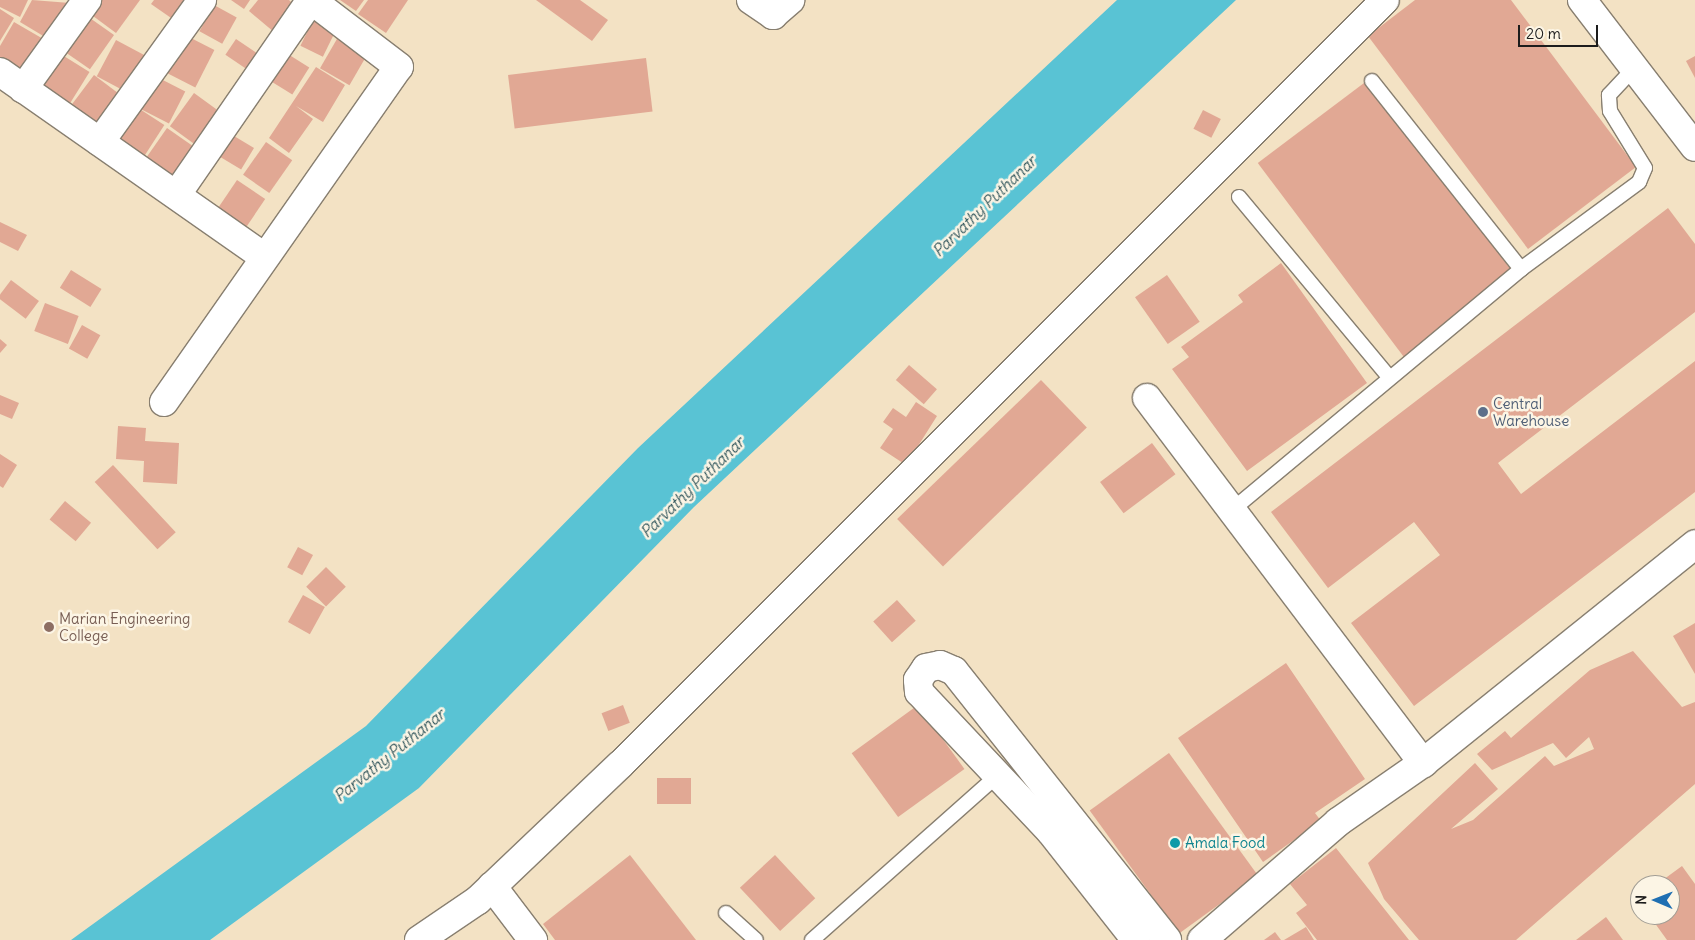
<!DOCTYPE html>
<style>
body{margin:0}
#map{position:relative;width:1695px;height:940px;overflow:hidden;background:#f3e2c4;font-family:Delius,sans-serif}
div>[style]{position:absolute}
.water>*{inset:0;background:#59c3d4}
.building>*{inset:0;background:#e1a894;transform-origin:0 0}
.roads{filter:drop-shadow(1px 0 #887f70) drop-shadow(-1px 0 #887f70) drop-shadow(0 1px #887f70) drop-shadow(0 -1px #887f70)}
.lane>*{height:14px;margin:-7px;padding:0 7px;transform-origin:7px;border-radius:7px;background:#fff}
.street>*{height:28px;margin:-14px;padding:0 14px;transform-origin:14px;border-radius:14px;background:#fff}
.secondary>*{height:28px;margin:-14px;padding:0 14px;transform-origin:14px;border-radius:14px;background:#fff}
.dots>*{width:14px;height:14px;translate:-50% -50%;box-sizing:border-box;border:2px solid #fcf5e5;border-radius:50%}
span{translate:-50% -50%;white-space:nowrap;text-align:center;line-height:1.15;-webkit-text-stroke:5px #fcf5e5;paint-order:stroke}
.service-label{font-size:15px;color:#4e5e75}
.left{translate:0 -50%;text-align:left}
.education-label{font-size:15px;color:#785e54}
.culture-label{font-size:15px;color:#0d838f}
.water-label{font-size:16px;color:#31565c;font-style:italic}
.north{position:absolute;left:1630px;top:875px;width:50px;height:50px;box-sizing:border-box;background:#fcf5e5;border:1px solid #a29e95;border-radius:50%;rotate:271deg;font-size:14px;font-weight:700;line-height:20px;text-align:center;color:#1c1c1c}
.north::after{content:'';display:block;margin:auto;width:18px;height:22px;background:#1f6fb2;clip-path:polygon(50% 0,100% 100%,50% 72%,0 100%)}
.scale{position:absolute;left:1518px;top:25px;width:80px;height:22px;box-sizing:border-box;border:2px solid #1c1c1c;border-top:0;padding-left:6px;font-size:15px;line-height:18px;white-space:nowrap;color:#1c1c1c;-webkit-text-stroke:4px #fcf5e5;paint-order:stroke}
</style>
<div id="map">
<div class="water">
<div style="clip-path:polygon(1117px 0,1236px 0,694px 507px,419px 788px,210px 940px,71px 940px,366px 726px,638px 448px)"></div>
</div>
<div class="building">
<div style="clip-path:polygon(0 0,28px 0,20px 17px,0 7px)"></div>
<div style="clip-path:polygon(32px 0,70px 3px,50px 40px,20px 22px)"></div>
<div style="clip-path:polygon(98px 0,140px 0,116px 33px,89px 13px)"></div>
<div style="clip-path:polygon(154px 0,188px 0,174px 20px,151px 4px)"></div>
<div style="clip-path:polygon(231px 0,250px 0,244px 9px)"></div>
<div style="clip-path:polygon(258px 0,289px 0,296px 7px,274px 32px,249px 11px)"></div>
<div style="clip-path:polygon(340px 0,364px 0,356px 11px)"></div>
<div style="clip-path:polygon(368px 0,408px 0,386px 33px,358px 14px)"></div>
<div style="clip-path:polygon(536px 0,580px 0,608px 20px,592px 41px)"></div>
<div style="clip-path:polygon(1415px 0,1511px 0,1636px 167px,1528px 249px,1368px 36px)"></div>
<div style="left:214px;top:5px;width:26px;height:30px;rotate:29deg"></div>
<div style="clip-path:polygon(0 9px,14px 18px,0 41px)"></div>
<div style="left:87px;top:16px;width:33px;height:42px;rotate:35deg"></div>
<div style="left:314px;top:18px;width:25px;height:31px;rotate:26deg"></div>
<div style="clip-path:polygon(14px 22px,45px 40px,24px 76px,0 62px,0 46px)"></div>
<div style="left:341px;top:32px;width:34px;height:42px;rotate:30deg"></div>
<div style="left:185px;top:35px;width:33px;height:42px;rotate:27deg"></div>
<div style="left:236px;top:39px;width:29px;height:19px;rotate:34deg"></div>
<div style="left:116px;top:40px;width:34px;height:41px;rotate:28deg"></div>
<div style="left:283px;top:51px;width:31px;height:32px;rotate:32deg"></div>
<div style="left:59px;top:53px;width:36px;height:43px;rotate:32deg"></div>
<div style="clip-path:polygon(1695px 56px,1695px 78px,1686px 61px)"></div>
<div style="left:646px;top:58px;width:54px;height:139px;rotate:83deg"></div>
<div style="clip-path:polygon(316px 67px,345px 85px,323px 122px,296px 106px,313px 119px,289px 153px,269px 138px)"></div>
<div style="left:94px;top:75px;width:35px;height:44px;rotate:37deg"></div>
<div style="left:155px;top:76px;width:34px;height:36px;rotate:27deg"></div>
<div style="left:1368px;top:80px;width:244px;height:138px;rotate:53deg"></div>
<div style="left:194px;top:93px;width:34px;height:41px;rotate:36deg"></div>
<div style="left:135px;top:106px;width:35px;height:43px;rotate:33deg"></div>
<div style="left:1203px;top:110px;width:20px;height:21px;rotate:27deg"></div>
<div style="left:167px;top:128px;width:35px;height:42px;rotate:35deg"></div>
<div style="left:224px;top:130px;width:35px;height:25px;rotate:31deg"></div>
<div style="left:266px;top:142px;width:32px;height:40px;rotate:35deg"></div>
<div style="left:237px;top:180px;width:34px;height:42px;rotate:34deg"></div>
<div style="clip-path:polygon(1668px 208px,1695px 244px,1695px 312px,1498px 463px,1521px 494px,1695px 361px,1695px 492px,1414px 706px,1351px 623px,1440px 555px,1414px 522px,1328px 588px,1271px 512px)"></div>
<div style="clip-path:polygon(0 222px,27px 235px,18px 251px,0 242px)"></div>
<div style="clip-path:polygon(1281px 263px,1367px 383px,1247px 471px,1172px 369px,1189px 357px,1181px 347px,1243px 302px,1238px 295px)"></div>
<div style="left:71px;top:270px;width:36px;height:21px;rotate:32deg"></div>
<div style="left:1167px;top:275px;width:57px;height:39px;rotate:55deg"></div>
<div style="left:11px;top:280px;width:35px;height:22px;rotate:37deg"></div>
<div style="left:45px;top:303px;width:36px;height:30px;rotate:21deg"></div>
<div style="left:82px;top:325px;width:21px;height:27px;rotate:29deg"></div>
<div style="clip-path:polygon(0 339px,7px 345px,0 353px)"></div>
<div style="left:909px;top:365px;width:37px;height:20px;rotate:41deg"></div>
<div style="left:1041px;top:380px;width:66px;height:200px;rotate:46deg"></div>
<div style="clip-path:polygon(0 395px,19px 403px,12px 419px,0 414px)"></div>
<div style="clip-path:polygon(916px 402px,937px 416px,906px 465px,880px 448px,893px 429px,883px 422px,893px 408px,906px 417px)"></div>
<div style="clip-path:polygon(118px 426px,146px 428px,145px 441px,179px 443px,177px 484px,143px 482px,144px 461px,116px 459px)"></div>
<div style="left:1152px;top:443px;width:39px;height:65px;rotate:53deg"></div>
<div style="clip-path:polygon(0 454px,17px 465px,3px 488px,0 486px)"></div>
<div style="left:113px;top:465px;width:92px;height:25px;rotate:47deg"></div>
<div style="left:65px;top:501px;width:34px;height:24px;rotate:40deg"></div>
<div style="left:298px;top:547px;width:17px;height:23px;rotate:28deg"></div>
<div style="left:326px;top:567px;width:28px;height:28px;rotate:45deg"></div>
<div style="left:303px;top:595px;width:25px;height:31px;rotate:29deg"></div>
<div style="left:897px;top:600px;width:28px;height:32px;rotate:48deg"></div>
<div style="clip-path:polygon(1695px 623px,1695px 674px,1673px 636px)"></div>
<div style="clip-path:polygon(1633px 651px,1682px 707px,1695px 702px,1695px 784px,1516px 940px,1419px 940px,1384px 899px,1368px 863px,1475px 763px,1498px 789px,1451px 829px,1473px 820px,1545px 756px,1554px 766px,1594px 749px,1589px 737px,1566px 758px,1553px 743px,1492px 770px,1477px 754px,1505px 731px,1511px 738px,1590px 670px)"></div>
<div style="clip-path:polygon(1286px 663px,1365px 779px,1315px 813px,1321px 821px,1263px 862px,1178px 738px)"></div>
<div style="left:623px;top:705px;width:19px;height:23px;rotate:69deg"></div>
<div style="left:918px;top:705px;width:79px;height:82px;rotate:54deg"></div>
<div style="left:1169px;top:753px;width:152px;height:98px;rotate:54deg"></div>
<div style="left:657px;top:778px;width:34px;height:26px"></div>
<div style="clip-path:polygon(1336px 848px,1409px 940px,1317px 940px,1296px 913px,1307px 905px,1290px 884px)"></div>
<div style="clip-path:polygon(630px 855px,696px 940px,555px 940px,543px 924px)"></div>
<div style="left:775px;top:855px;width:59px;height:48px;rotate:47deg"></div>
<div style="clip-path:polygon(1682px 866px,1695px 884px,1695px 940px,1667px 940px,1649px 915px,1670px 915px,1670px 885px,1656px 885px)"></div>
<div style="clip-path:polygon(1606px 917px,1623px 940px,1576px 940px)"></div>
<div style="clip-path:polygon(1306px 927px,1314px 940px,1284px 940px)"></div>
<div style="clip-path:polygon(1275px 932px,1281px 940px,1264px 940px)"></div>
</div>
<div class="roads">
<div class="lane">
<div style="left:1372px;top:81px;width:240px;rotate:51.6deg"></div>
<div style="left:1239px;top:197px;width:234px;rotate:50.2deg"></div>
<div style="left:1232px;top:510px;width:376px;rotate:-39.8deg"></div>
<div style="left:1521px;top:269px;width:147px;rotate:-36.4deg"></div>
<div style="left:1639px;top:182px;width:15px;rotate:-67deg"></div>
<div style="left:1645px;top:168px;width:67px;rotate:-121.6deg"></div>
<div style="left:1610px;top:111px;width:16px;rotate:-94deg"></div>
<div style="left:1609px;top:95px;width:37px;rotate:-47deg"></div>
<div style="left:726px;top:913px;width:40px;rotate:42deg"></div>
<div style="left:812px;top:940px;width:251px;rotate:-41.6deg"></div>
</div>
<div class="street">
<div style="left:751px;top:0;width:27px;rotate:34deg"></div>
<div style="left:773px;top:15px;width:23px;rotate:-41deg"></div>
<div style="left:1582px;top:0;width:185px;rotate:52.5deg"></div>
<div style="left:0;top:72px;width:322px;rotate:35deg"></div>
<div style="left:23px;top:89px;width:110px;rotate:-54.3deg"></div>
<div style="left:100px;top:142px;width:175px;rotate:-54.3deg"></div>
<div style="left:177px;top:194px;width:236px;rotate:-55.4deg"></div>
<div style="left:1147px;top:398px;width:458px;rotate:52.9deg"></div>
<div style="left:164px;top:402px;width:409px;rotate:-55deg"></div>
<div style="left:399px;top:67px;width:111px;rotate:-142.7deg"></div>
<div style="left:492px;top:886px;width:68px;rotate:52.8deg"></div>
<div style="left:1136px;top:940px;width:137px;rotate:-128.2deg"></div>
<div style="left:1051px;top:832px;width:192px;rotate:-133.3deg"></div>
<div style="left:919px;top:692px;width:12px;rotate:-95deg"></div>
<div style="left:918px;top:680px;width:14px;rotate:-56deg"></div>
<div style="left:926px;top:668px;width:14px;rotate:-12deg"></div>
<div style="left:940px;top:665px;width:15px;rotate:23deg"></div>
<div style="left:954px;top:671px;width:343px;rotate:51.6deg"></div>
<div style="left:1202px;top:940px;width:180px;rotate:-40.9deg"></div>
<div style="left:1338px;top:822px;width:103px;rotate:-34.8deg"></div>
<div style="left:1423px;top:763px;width:349px;rotate:-38.8deg"></div>
</div>
<div class="secondary">
<div style="left:419px;top:940px;width:71px;rotate:-34.1deg"></div>
<div style="left:478px;top:900px;width:197px;rotate:-43.6deg"></div>
<div style="left:621px;top:764px;width:1080px;rotate:-45deg"></div>
</div>
</div>
<div class="dots">
<div style="left:1483px;top:412px;background:#5c6f8a"></div>
<div style="left:49px;top:627px;background:#8d6e63"></div>
<div style="left:1175px;top:843px;background:#0f9aa8"></div>
</div>
<div class="service-label">
<span class="left" style="left:1493px;top:412px">Central<br>Warehouse</span>
</div>
<div class="education-label">
<span class="left" style="left:59px;top:627px">Marian Engineering<br>College</span>
</div>
<div class="culture-label">
<span class="left" style="left:1185px;top:843px">Amala Food</span>
</div>
<div class="water-label">
<span style="left:984px;top:206px;rotate:-44deg">Parvathy Puthanar</span>
<span style="left:692px;top:487px;rotate:-44deg">Parvathy Puthanar</span>
<span style="left:389px;top:755px;rotate:-39deg">Parvathy Puthanar</span>
</div>
<div class="north">N</div>
<div class="scale">20 m</div>
</div>
